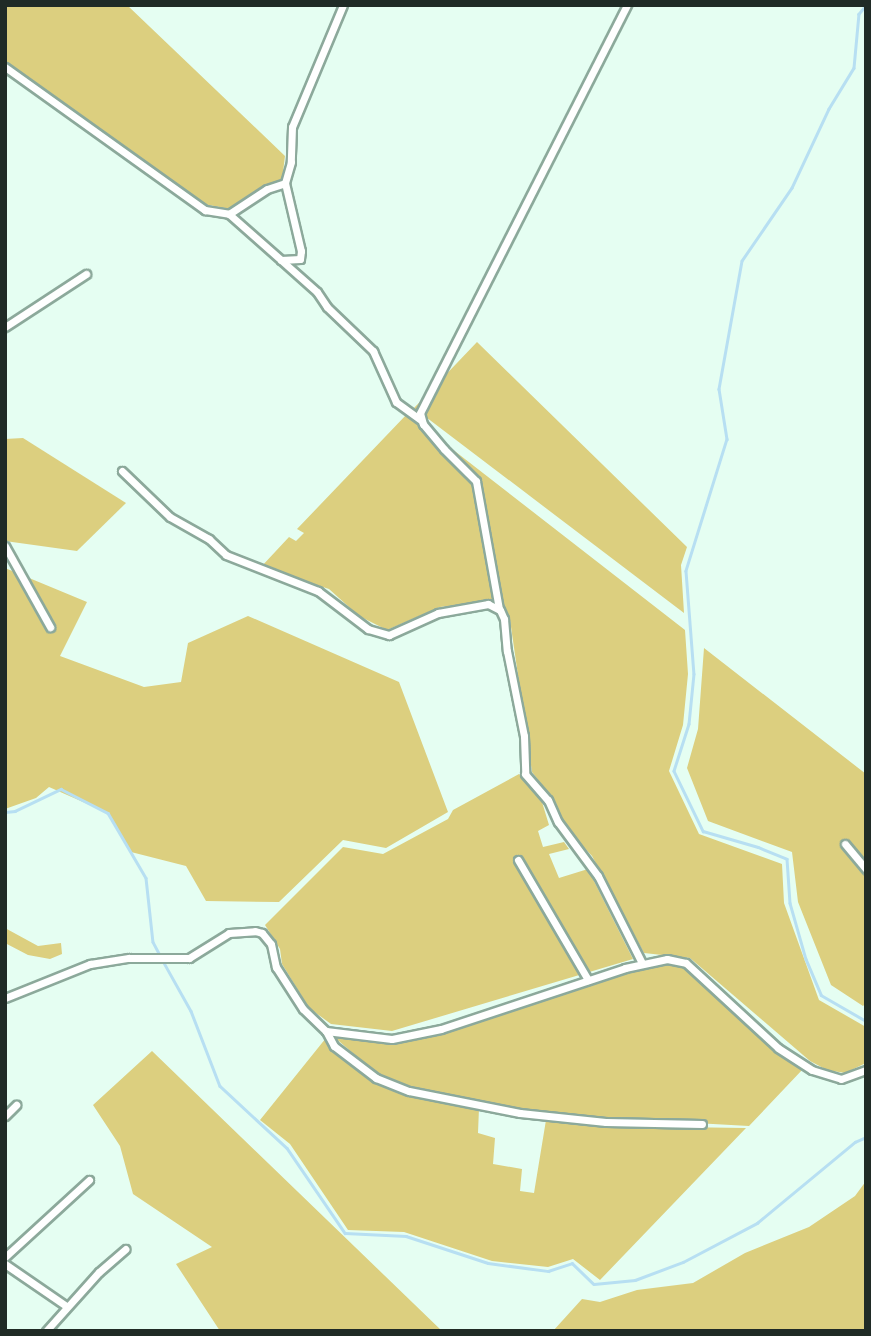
<!DOCTYPE html>
<style>
body{margin:0}
#map{position:relative;width:871px;height:1336px;overflow:hidden;background:#e5fef2;font-family:"Nunito Sans",sans-serif}
div>[style]{position:absolute}
.green>*{inset:0;background:#dccf7f}
.stream>*{height:2.5px;margin:-1.25px;padding:0 1.25px;transform-origin:1.25px;border-radius:1.25px;background:#b7dff2}
.roads{filter:drop-shadow(2px 0 #8ca99b) drop-shadow(-2px 0 #8ca99b) drop-shadow(0 2px #8ca99b) drop-shadow(0 -2px #8ca99b)}
.street>*{height:7px;margin:-3.5px;padding:0 3.5px;transform-origin:3.5px;border-radius:3.5px;background:#fff}
span{translate:-50% -50%;white-space:nowrap;text-align:center;line-height:1.15;-webkit-text-stroke:6px #fff;paint-order:stroke}
.frame{position:absolute;inset:0;border:7px solid #202b26;pointer-events:none}
</style>
<div id="map">
<div class="green">
<div style="clip-path:polygon(5px 5px,127px 5px,285px 156px,282px 180px,265px 185px,231px 209px,203px 204px,5px 63px)"></div>
<div style="clip-path:polygon(477px 342px,687px 547px,681px 565px,684px 613px,414px 408px)"></div>
<div style="clip-path:polygon(407px 414px,685px 630px,688px 674px,683px 725px,669px 771px,699px 834px,782px 864px,784px 903px,819px 1000px,866px 1027px,866px 1063px,845px 1073px,827px 1070px,810px 1061px,690px 958px,644px 953px,592px 856px,561px 823px,556px 803px,532px 772px,510px 620px,500px 600px,440px 607px,387px 630px,359px 616px,329px 589px,261px 567px,289px 537px,296px 541px,304px 533px,297px 529px)"></div>
<div style="clip-path:polygon(23px 438px,126px 503px,77px 551px,5px 541px,5px 439px)"></div>
<div style="clip-path:polygon(5px 568px,87px 602px,60px 656px,144px 687px,181px 682px,188px 643px,248px 616px,399px 682px,448px 812px,386px 848px,343px 840px,279px 902px,206px 901px,186px 866px,131px 852px,108px 813px,49px 787px,36px 798px,5px 809px)"></div>
<div style="clip-path:polygon(704px 648px,866px 774px,866px 1003px,863px 1006px,831px 985px,798px 902px,792px 852px,708px 821px,687px 768px,698px 729px)"></div>
<div style="clip-path:polygon(519px 774px,542px 802px,549px 825px,538px 831px,543px 847px,564px 842px,569px 849px,549px 854px,559px 878px,588px 869px,633px 959px,392px 1031px,331px 1024px,309px 1008px,282px 964px,280px 949px,265px 925px,343px 847px,383px 854px,448px 819px,453px 810px)"></div>
<div style="clip-path:polygon(5px 928px,38px 946px,61px 943px,62px 954px,50px 959px,28px 955px,5px 943px)"></div>
<div style="clip-path:polygon(667px 963px,684px 966px,779px 1053px,803px 1069px,749px 1126px,605px 1118px,516px 1108px,410px 1086px,377px 1074px,333px 1036px,392px 1042px,534px 1002px,566px 988px,652px 964px)"></div>
<div style="clip-path:polygon(326px 1038px,355px 1068px,376px 1082px,409px 1094px,479px 1108px,478px 1133px,495px 1138px,493px 1164px,522px 1169px,520px 1191px,534px 1193px,546px 1120px,605px 1126px,746px 1128px,600px 1280px,573px 1259px,548px 1267px,492px 1261px,404px 1232px,348px 1230px,290px 1144px,260px 1120px)"></div>
<div style="clip-path:polygon(152px 1051px,442px 1331px,220px 1331px,176px 1264px,212px 1247px,133px 1194px,120px 1146px,93px 1105px)"></div>
<div style="clip-path:polygon(866px 1181px,866px 1331px,553px 1331px,582px 1299px,600px 1302px,637px 1290px,693px 1283px,745px 1253px,809px 1227px,855px 1196px)"></div>
</div>
<div class="stream">
<div style="left:866px;top:6px;width:11px;rotate:131deg"></div>
<div style="left:859px;top:14px;width:54px;rotate:95.3deg"></div>
<div style="left:854px;top:68px;width:48px;rotate:121.4deg"></div>
<div style="left:829px;top:109px;width:87px;rotate:115.1deg"></div>
<div style="left:792px;top:188px;width:88px;rotate:124.4deg"></div>
<div style="left:742px;top:261px;width:130px;rotate:100.2deg"></div>
<div style="left:719px;top:389px;width:51px;rotate:80.9deg"></div>
<div style="left:727px;top:439px;width:138px;rotate:107.3deg"></div>
<div style="left:686px;top:571px;width:103px;rotate:85.6deg"></div>
<div style="left:694px;top:674px;width:50px;rotate:95.7deg"></div>
<div style="left:689px;top:724px;width:49px;rotate:107.7deg"></div>
<div style="left:674px;top:771px;width:67px;rotate:64.2deg"></div>
<div style="left:703px;top:831px;width:57px;rotate:16.2deg"></div>
<div style="left:758px;top:847px;width:31px;rotate:22deg"></div>
<div style="left:787px;top:859px;width:44px;rotate:86.1deg"></div>
<div style="left:790px;top:903px;width:58px;rotate:74.1deg"></div>
<div style="left:806px;top:959px;width:39px;rotate:67deg"></div>
<div style="left:821px;top:995px;width:52px;rotate:30deg"></div>
<div style="left:5px;top:812px;width:10px;rotate:-6deg"></div>
<div style="left:15px;top:811px;width:51px;rotate:-25.6deg"></div>
<div style="left:61px;top:789px;width:53px;rotate:27.1deg"></div>
<div style="left:108px;top:813px;width:75px;rotate:59.7deg"></div>
<div style="left:146px;top:878px;width:64px;rotate:83.8deg"></div>
<div style="left:153px;top:942px;width:15px;rotate:62deg"></div>
<div style="left:163px;top:961px;width:57px;rotate:60.8deg"></div>
<div style="left:191px;top:1011px;width:80px;rotate:68.9deg"></div>
<div style="left:220px;top:1086px;width:91px;rotate:42.8deg"></div>
<div style="left:287px;top:1148px;width:103px;rotate:55.7deg"></div>
<div style="left:345px;top:1233px;width:61px;rotate:2.8deg"></div>
<div style="left:406px;top:1236px;width:86px;rotate:18.2deg"></div>
<div style="left:488px;top:1263px;width:61px;rotate:7.6deg"></div>
<div style="left:548px;top:1271px;width:25px;rotate:-18deg"></div>
<div style="left:572px;top:1263px;width:30px;rotate:44deg"></div>
<div style="left:594px;top:1284px;width:41px;rotate:-5.6deg"></div>
<div style="left:635px;top:1280px;width:51px;rotate:-20.6deg"></div>
<div style="left:683px;top:1262px;width:84px;rotate:-27.8deg"></div>
<div style="left:757px;top:1223px;width:127px;rotate:-39.6deg"></div>
<div style="left:855px;top:1142px;width:12px;rotate:-24deg"></div>
</div>
<div class="roads">
<div class="street">
<div style="left:343px;top:5px;width:132px;rotate:112.7deg"></div>
<div style="left:292px;top:127px;width:35px;rotate:92deg"></div>
<div style="left:291px;top:162px;width:22px;rotate:106deg"></div>
<div style="left:285px;top:183px;width:70px;rotate:76.8deg"></div>
<div style="left:301px;top:251px;width:8px;rotate:97deg"></div>
<div style="left:300px;top:259px;width:19px;rotate:177deg"></div>
<div style="left:281px;top:260px;width:48px;rotate:41.6deg"></div>
<div style="left:317px;top:292px;width:18px;rotate:56deg"></div>
<div style="left:327px;top:307px;width:64px;rotate:43.7deg"></div>
<div style="left:373px;top:351px;width:56px;rotate:65.7deg"></div>
<div style="left:396px;top:402px;width:31px;rotate:36deg"></div>
<div style="left:5px;top:67px;width:246px;rotate:35.6deg"></div>
<div style="left:205px;top:210px;width:24px;rotate:9deg"></div>
<div style="left:229px;top:214px;width:45px;rotate:-33.3deg"></div>
<div style="left:267px;top:189px;width:19px;rotate:-18deg"></div>
<div style="left:229px;top:214px;width:69px;rotate:41.5deg"></div>
<div style="left:5px;top:327px;width:97px;rotate:-33.2deg"></div>
<div style="left:122px;top:471px;width:66px;rotate:43.8deg"></div>
<div style="left:170px;top:517px;width:45px;rotate:29.4deg"></div>
<div style="left:209px;top:539px;width:23px;rotate:43deg"></div>
<div style="left:226px;top:555px;width:99px;rotate:21.4deg"></div>
<div style="left:318px;top:591px;width:63px;rotate:37.2deg"></div>
<div style="left:368px;top:629px;width:22px;rotate:16deg"></div>
<div style="left:389px;top:635px;width:54px;rotate:-24.2deg"></div>
<div style="left:438px;top:613px;width:51px;rotate:-10.2deg"></div>
<div style="left:488px;top:604px;width:13px;rotate:27deg"></div>
<div style="left:500px;top:610px;width:10px;rotate:66deg"></div>
<div style="left:504px;top:619px;width:32px;rotate:85deg"></div>
<div style="left:507px;top:651px;width:87px;rotate:78.7deg"></div>
<div style="left:524px;top:736px;width:38px;rotate:88deg"></div>
<div style="left:525px;top:774px;width:35px;rotate:49deg"></div>
<div style="left:548px;top:800px;width:24px;rotate:66deg"></div>
<div style="left:558px;top:822px;width:67px;rotate:53.5deg"></div>
<div style="left:598px;top:876px;width:97px;rotate:63.2deg"></div>
<div style="left:5px;top:546px;width:93px;rotate:60.9deg"></div>
<div style="left:499px;top:609px;width:130px;rotate:-100.2deg"></div>
<div style="left:476px;top:481px;width:45px;rotate:-135deg"></div>
<div style="left:444px;top:449px;width:33px;rotate:-130deg"></div>
<div style="left:423px;top:424px;width:11px;rotate:-105deg"></div>
<div style="left:420px;top:413px;width:458px;rotate:-63.1deg"></div>
<div style="left:845px;top:844px;width:33px;rotate:50deg"></div>
<div style="left:518px;top:860px;width:139px;rotate:59.7deg"></div>
<div style="left:5px;top:998px;width:92px;rotate:-21.8deg"></div>
<div style="left:90px;top:964px;width:39px;rotate:-9deg"></div>
<div style="left:129px;top:958px;width:60px"></div>
<div style="left:189px;top:958px;width:47px;rotate:-32deg"></div>
<div style="left:229px;top:933px;width:26px;rotate:-4deg"></div>
<div style="left:255px;top:931px;width:7px;rotate:16deg"></div>
<div style="left:262px;top:933px;width:14px;rotate:51deg"></div>
<div style="left:271px;top:944px;width:24px;rotate:78deg"></div>
<div style="left:276px;top:967px;width:50px;rotate:57.3deg"></div>
<div style="left:303px;top:1009px;width:32px;rotate:44deg"></div>
<div style="left:326px;top:1031px;width:17px;rotate:62deg"></div>
<div style="left:334px;top:1046px;width:53px;rotate:37.3deg"></div>
<div style="left:376px;top:1078px;width:35px;rotate:22deg"></div>
<div style="left:409px;top:1091px;width:113px;rotate:11.2deg"></div>
<div style="left:520px;top:1113px;width:86px;rotate:6deg"></div>
<div style="left:606px;top:1122px;width:96px;rotate:1.2deg"></div>
<div style="left:326px;top:1031px;width:66px;rotate:6.9deg"></div>
<div style="left:392px;top:1039px;width:50px;rotate:-11.5deg"></div>
<div style="left:441px;top:1029px;width:194px;rotate:-18.3deg"></div>
<div style="left:625px;top:968px;width:43px;rotate:-12.1deg"></div>
<div style="left:667px;top:959px;width:19px;rotate:12deg"></div>
<div style="left:686px;top:963px;width:125px;rotate:42.7deg"></div>
<div style="left:778px;top:1048px;width:40px;rotate:32.9deg"></div>
<div style="left:812px;top:1070px;width:30px;rotate:17deg"></div>
<div style="left:841px;top:1079px;width:27px;rotate:-20deg"></div>
<div style="left:5px;top:1116px;width:16px;rotate:-45deg"></div>
<div style="left:5px;top:1257px;width:114px;rotate:-42.5deg"></div>
<div style="left:5px;top:1264px;width:74px;rotate:34.5deg"></div>
<div style="left:46px;top:1331px;width:79px;rotate:-48.1deg"></div>
<div style="left:99px;top:1272px;width:35px;rotate:-41deg"></div>
</div>
</div>
<div class="frame"></div>
</div>
